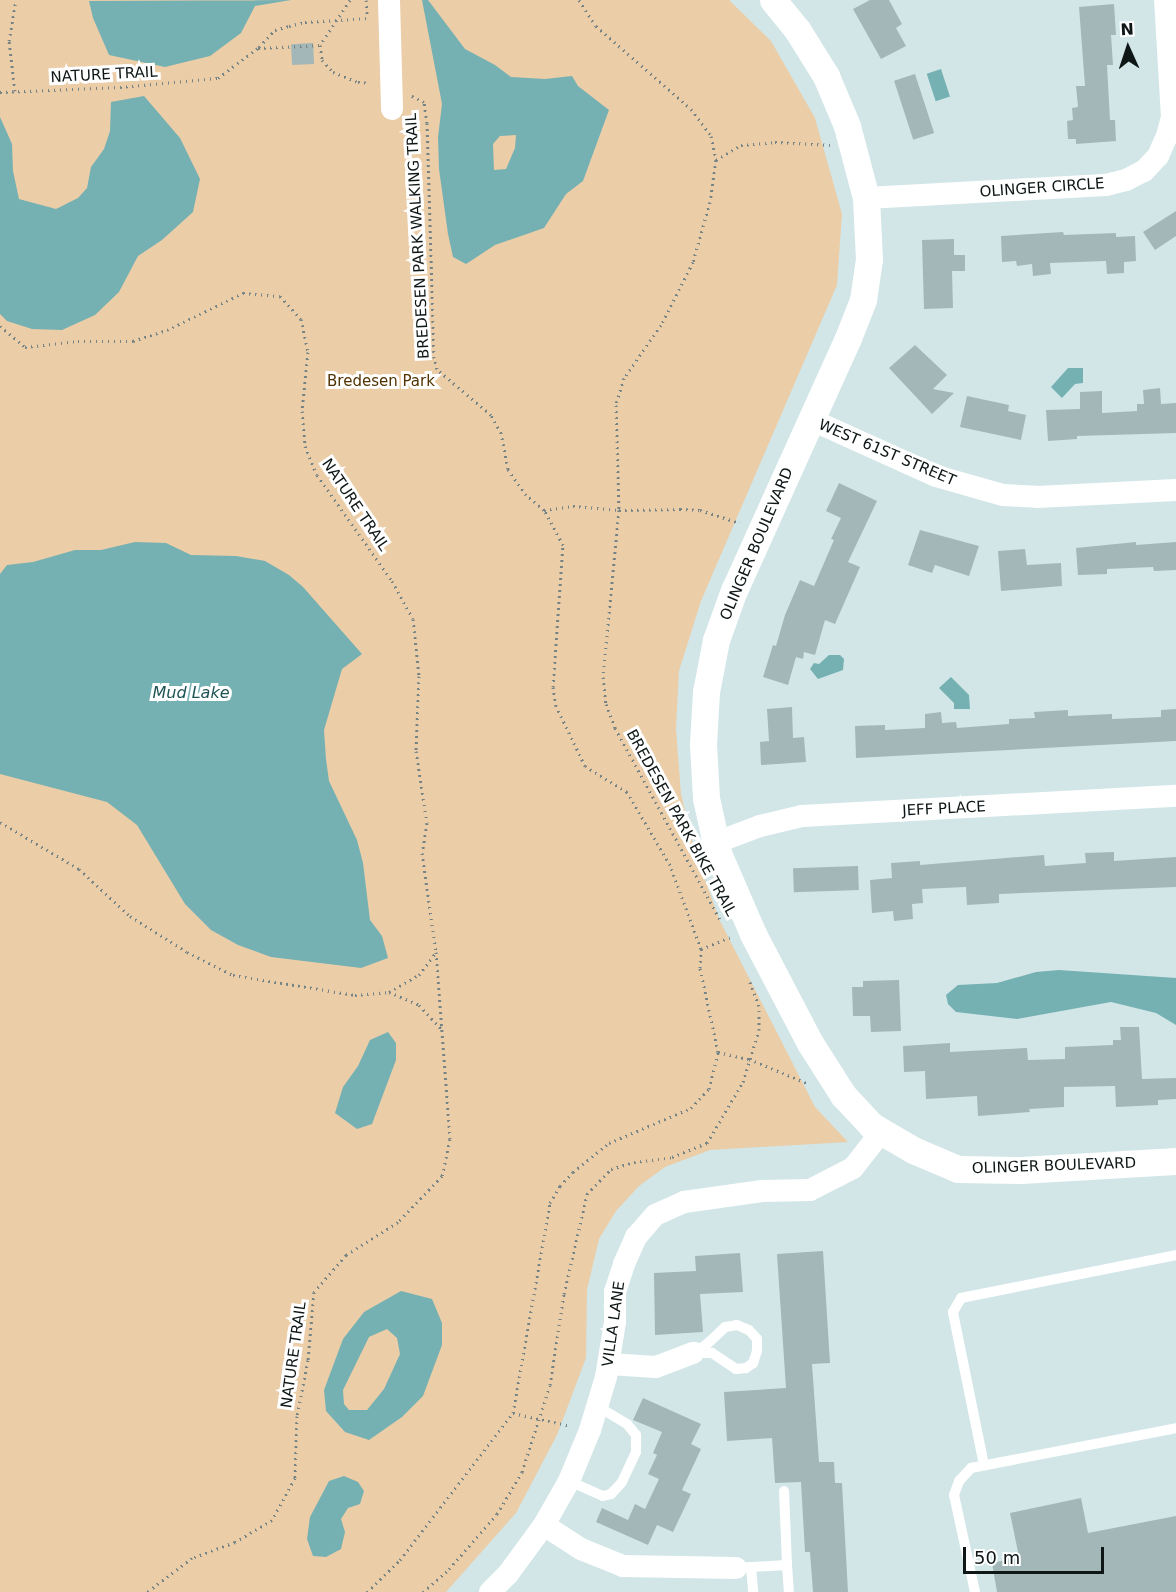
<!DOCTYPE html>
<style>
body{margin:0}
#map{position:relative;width:1176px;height:1592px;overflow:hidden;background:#d2e6e7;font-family:"DejaVu Sans",sans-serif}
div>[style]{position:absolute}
.green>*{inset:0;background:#ebcda8}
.water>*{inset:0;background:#75b1b3;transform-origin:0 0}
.building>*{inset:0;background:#a3b7b8;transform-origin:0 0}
.path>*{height:3px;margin-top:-1.5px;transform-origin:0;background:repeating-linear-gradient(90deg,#758384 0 1.5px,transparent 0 6px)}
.service>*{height:10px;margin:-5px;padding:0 5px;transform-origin:5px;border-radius:5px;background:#fff}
.minor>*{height:22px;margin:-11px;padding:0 11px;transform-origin:11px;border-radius:11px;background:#fff}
.tertiary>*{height:27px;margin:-13.5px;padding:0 13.5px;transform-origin:13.5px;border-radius:13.5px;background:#fff}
span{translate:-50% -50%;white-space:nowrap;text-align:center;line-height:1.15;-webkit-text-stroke:6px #fff;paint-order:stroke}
.street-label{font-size:15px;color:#0e1616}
.park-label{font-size:15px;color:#513301}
.water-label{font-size:16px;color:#1f5456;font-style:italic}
.north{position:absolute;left:1098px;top:18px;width:60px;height:60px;-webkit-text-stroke:4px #fff;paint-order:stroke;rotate:357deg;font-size:16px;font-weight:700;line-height:24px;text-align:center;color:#0e1616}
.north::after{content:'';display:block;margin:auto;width:21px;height:27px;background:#0e1616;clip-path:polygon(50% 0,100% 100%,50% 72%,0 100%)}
.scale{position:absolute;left:963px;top:1547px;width:141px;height:27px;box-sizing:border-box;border:3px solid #0e1616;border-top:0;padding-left:8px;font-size:18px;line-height:21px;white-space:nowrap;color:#0e1616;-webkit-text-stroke:4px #fff;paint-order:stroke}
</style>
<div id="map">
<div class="green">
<div style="clip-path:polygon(0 0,729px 0,771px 41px,815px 118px,842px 214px,837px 285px,701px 601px,679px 671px,676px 729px,681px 794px,695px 852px,720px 921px,815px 1107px,848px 1142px,710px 1150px,665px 1167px,639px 1186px,616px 1211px,599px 1239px,587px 1290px,586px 1358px,557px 1435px,516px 1513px,446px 1592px,0 1592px)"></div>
</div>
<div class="water">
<div style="clip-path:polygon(291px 0,255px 6px,241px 33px,210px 56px,165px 67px,109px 55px,93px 18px,89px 1px)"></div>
<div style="clip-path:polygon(evenodd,422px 0,428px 0,465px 49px,495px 65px,511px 77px,545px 79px,572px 76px,578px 86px,609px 110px,583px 181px,566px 194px,544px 228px,495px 245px,466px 264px,453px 257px,448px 234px,439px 169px,438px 137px,442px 104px,422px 0,500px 136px,516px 135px,515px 148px,506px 169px,494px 170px,493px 144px,500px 136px)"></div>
<div style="left:941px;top:69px;width:29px;height:15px;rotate:72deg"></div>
<div style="clip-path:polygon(144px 96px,180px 138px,200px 179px,193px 212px,162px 240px,138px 256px,119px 292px,95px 315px,62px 330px,32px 329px,7px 321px,0 314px,0 117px,12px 144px,13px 171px,19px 199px,56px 209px,78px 198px,87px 188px,91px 167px,104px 149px,110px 131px,111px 102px)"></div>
<div style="clip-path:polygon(1068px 368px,1083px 368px,1083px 383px,1075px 384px,1062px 398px,1051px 387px)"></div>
<div style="clip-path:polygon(135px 542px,166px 543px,191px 555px,236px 556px,265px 561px,289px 575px,303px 587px,362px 654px,342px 669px,324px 730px,326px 759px,329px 781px,357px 840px,363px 863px,370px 920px,382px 936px,388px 958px,361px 968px,271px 957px,238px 945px,211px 930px,185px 904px,137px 825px,107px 802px,0 774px,0 574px,7px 565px,33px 562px,75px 550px,101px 550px)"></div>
<div style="clip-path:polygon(829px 655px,840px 655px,844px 659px,843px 670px,818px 679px,810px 669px,814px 663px,819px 664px)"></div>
<div style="clip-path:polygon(951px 677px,969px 695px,970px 709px,954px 709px,954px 703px,939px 688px)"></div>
<div style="clip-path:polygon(1059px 970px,1176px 978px,1176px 1025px,1156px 1013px,1111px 1002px,1017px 1019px,956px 1012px,948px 1004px,946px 995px,958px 985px,997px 983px,1036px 972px)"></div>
<div style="clip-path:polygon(388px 1032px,396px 1043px,396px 1060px,372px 1124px,357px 1129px,335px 1113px,343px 1087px,358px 1066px,370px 1040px)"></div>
<div style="clip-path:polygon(evenodd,401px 1291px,432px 1299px,442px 1323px,442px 1345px,423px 1396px,402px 1417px,369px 1440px,345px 1432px,326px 1411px,324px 1390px,343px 1339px,364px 1312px,401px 1291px,387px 1329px,397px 1338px,400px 1354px,384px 1389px,367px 1410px,349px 1410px,344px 1404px,343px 1390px,369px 1337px,387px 1329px)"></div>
<div style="clip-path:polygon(344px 1476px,358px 1482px,364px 1491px,360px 1504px,348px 1508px,341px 1519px,345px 1532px,341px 1549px,326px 1557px,313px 1556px,307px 1539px,310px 1517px,329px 1481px)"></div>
</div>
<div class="building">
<div style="clip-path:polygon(870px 0,889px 0,902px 24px,896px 28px,906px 46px,881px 59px,853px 9px)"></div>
<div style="clip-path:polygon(1114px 4px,1116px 35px,1111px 35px,1113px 65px,1107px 65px,1110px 120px,1115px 120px,1116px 141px,1076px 144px,1076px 139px,1068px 139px,1067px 121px,1073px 120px,1072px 108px,1078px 107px,1076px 86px,1085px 86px,1079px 7px)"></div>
<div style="left:313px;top:43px;width:21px;height:22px;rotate:87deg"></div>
<div style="left:915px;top:74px;width:62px;height:22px;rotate:72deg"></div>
<div style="clip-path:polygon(1176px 211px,1176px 236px,1155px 250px,1143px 232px)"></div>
<div style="clip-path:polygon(1063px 232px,1064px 235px,1116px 233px,1116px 237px,1135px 236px,1136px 261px,1124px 262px,1124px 273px,1107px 274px,1106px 261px,1050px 263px,1051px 274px,1033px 276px,1032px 264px,1017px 266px,1016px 261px,1002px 262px,1001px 236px)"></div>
<div style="clip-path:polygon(954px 239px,954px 255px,965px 255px,965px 271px,952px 271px,953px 308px,924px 309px,922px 240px)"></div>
<div style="clip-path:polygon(915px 345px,947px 375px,933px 389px,954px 393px,932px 414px,889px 368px)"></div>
<div style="clip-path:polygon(1160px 388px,1161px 404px,1176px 403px,1176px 433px,1077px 436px,1077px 439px,1048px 441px,1046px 410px,1080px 409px,1080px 392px,1102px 391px,1102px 413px,1137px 411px,1137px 404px,1144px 404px,1143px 390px)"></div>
<div style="clip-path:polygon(967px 396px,1009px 405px,1008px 411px,1026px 415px,1021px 440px,960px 427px)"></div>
<div style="clip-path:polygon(839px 483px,877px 501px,848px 562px,860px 567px,835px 624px,825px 620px,815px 655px,804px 652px,803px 659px,796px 657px,788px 685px,763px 677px,773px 645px,776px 646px,785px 615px,800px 580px,814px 586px,834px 540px,831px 539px,841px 518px,826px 511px)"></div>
<div style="clip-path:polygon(920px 530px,979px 546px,969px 576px,935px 565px,932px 573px,908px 565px)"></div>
<div style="clip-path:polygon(1136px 542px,1136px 545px,1176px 542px,1176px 570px,1154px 571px,1153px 567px,1107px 569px,1107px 574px,1078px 575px,1076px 548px)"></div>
<div style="clip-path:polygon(1025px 549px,1027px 565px,1061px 563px,1062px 586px,1001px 591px,998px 551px)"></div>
<div style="clip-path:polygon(792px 707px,793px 738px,804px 737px,806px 762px,761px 765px,760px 742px,769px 741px,767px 709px)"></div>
<div style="clip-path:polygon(1176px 709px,1176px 741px,856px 758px,855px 726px,885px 725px,885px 730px,925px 728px,925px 714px,941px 712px,942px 723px,956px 722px,957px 728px,1009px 724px,1009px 719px,1035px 718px,1034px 712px,1068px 710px,1068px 716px,1112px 714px,1112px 719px,1161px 717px,1161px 710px)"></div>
<div style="clip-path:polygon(1114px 852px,1114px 861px,1176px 857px,1176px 887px,999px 894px,999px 903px,967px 905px,966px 887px,922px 889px,923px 903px,912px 904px,913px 919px,894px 921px,893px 911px,872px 913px,870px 880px,892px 878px,891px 863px,920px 861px,920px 865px,1044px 855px,1045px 866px,1086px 863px,1085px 853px)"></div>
<div style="left:858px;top:866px;width:24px;height:65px;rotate:88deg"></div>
<div style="clip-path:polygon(899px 980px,901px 1031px,871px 1032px,870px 1016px,853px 1016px,852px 987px,863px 987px,863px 981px)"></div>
<div style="clip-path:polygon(1120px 1027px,1139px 1027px,1142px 1079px,1176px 1078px,1176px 1099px,1158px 1100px,1158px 1105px,1116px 1107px,1115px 1086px,1064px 1087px,1064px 1107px,1029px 1109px,1030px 1112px,978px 1116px,977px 1096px,926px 1099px,925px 1071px,904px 1072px,903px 1046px,950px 1043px,950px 1052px,1027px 1048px,1028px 1060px,1065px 1059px,1065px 1047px,1113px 1045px,1113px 1040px,1121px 1040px)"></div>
<div style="clip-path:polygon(823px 1251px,830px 1363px,812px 1364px,819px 1462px,834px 1462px,835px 1483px,842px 1483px,848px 1592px,813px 1592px,810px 1552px,805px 1552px,801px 1482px,775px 1483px,772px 1438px,727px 1441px,724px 1392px,786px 1388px,777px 1254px)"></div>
<div style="clip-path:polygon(740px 1253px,743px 1292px,700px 1294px,703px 1332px,655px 1335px,654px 1273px,696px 1271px,695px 1256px)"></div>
<div style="clip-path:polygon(643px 1398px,701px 1424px,691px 1444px,701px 1449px,682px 1490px,691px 1494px,673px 1532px,657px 1525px,648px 1545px,596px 1522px,602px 1508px,628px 1520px,635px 1504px,645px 1509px,659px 1479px,648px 1474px,657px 1455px,653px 1453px,662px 1432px,633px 1420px)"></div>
<div style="clip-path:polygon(1081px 1498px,1088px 1533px,1176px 1516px,1176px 1592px,997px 1592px,992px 1563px,1019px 1557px,1010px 1513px)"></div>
</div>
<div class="path">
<div style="left:350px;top:0;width:54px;rotate:123.7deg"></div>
<div style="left:320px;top:45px;width:15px;rotate:82deg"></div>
<div style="left:322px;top:60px;width:16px;rotate:47deg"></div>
<div style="left:333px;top:72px;width:27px;rotate:22deg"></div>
<div style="left:358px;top:82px;width:12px;rotate:5deg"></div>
<div style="left:366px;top:0;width:16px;rotate:86deg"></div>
<div style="left:579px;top:0;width:31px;rotate:57deg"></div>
<div style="left:596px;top:26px;width:126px;rotate:41.1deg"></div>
<div style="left:691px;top:109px;width:34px;rotate:53deg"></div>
<div style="left:711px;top:136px;width:25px;rotate:78deg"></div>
<div style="left:716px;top:160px;width:42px;rotate:98.1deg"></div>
<div style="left:710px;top:202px;width:62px;rotate:105.8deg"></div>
<div style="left:693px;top:262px;width:71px;rotate:116.9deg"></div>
<div style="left:661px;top:325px;width:65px;rotate:124.9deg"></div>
<div style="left:624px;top:378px;width:28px;rotate:107deg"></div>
<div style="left:616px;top:405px;width:105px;rotate:88.4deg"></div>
<div style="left:619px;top:510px;width:168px;rotate:95.5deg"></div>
<div style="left:603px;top:677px;width:27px;rotate:84deg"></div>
<div style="left:606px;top:704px;width:26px;rotate:69deg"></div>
<div style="left:615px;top:728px;width:219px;rotate:61.3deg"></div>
<div style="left:259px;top:47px;width:23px;rotate:-47deg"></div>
<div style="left:275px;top:30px;width:15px;rotate:-16deg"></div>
<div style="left:289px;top:26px;width:16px;rotate:-14deg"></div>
<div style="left:305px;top:22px;width:64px;rotate:-3.6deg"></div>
<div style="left:15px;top:91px;width:50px;rotate:-96.8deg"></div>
<div style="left:9px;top:41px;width:42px;rotate:-80.3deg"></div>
<div style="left:0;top:92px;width:120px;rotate:-2.4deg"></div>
<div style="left:120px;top:87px;width:98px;rotate:-5.2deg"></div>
<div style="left:218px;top:78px;width:50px;rotate:-36.9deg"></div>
<div style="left:258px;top:48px;width:62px;rotate:-2.8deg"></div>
<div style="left:716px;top:160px;width:29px;rotate:-31deg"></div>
<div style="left:741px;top:145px;width:34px;rotate:-5deg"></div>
<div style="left:775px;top:142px;width:55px;rotate:3.1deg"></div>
<div style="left:0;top:326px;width:33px;rotate:40deg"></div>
<div style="left:25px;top:347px;width:53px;rotate:-6.5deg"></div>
<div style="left:78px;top:341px;width:55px"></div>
<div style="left:133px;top:341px;width:36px;rotate:-18deg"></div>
<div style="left:167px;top:330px;width:85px;rotate:-26deg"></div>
<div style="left:243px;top:293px;width:37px;rotate:5deg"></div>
<div style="left:280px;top:296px;width:31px;rotate:48deg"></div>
<div style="left:301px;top:319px;width:34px;rotate:78deg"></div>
<div style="left:308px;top:352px;width:59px;rotate:95.8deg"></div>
<div style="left:302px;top:411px;width:35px;rotate:85deg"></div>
<div style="left:305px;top:446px;width:31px;rotate:68deg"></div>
<div style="left:317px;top:475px;width:130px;rotate:54.7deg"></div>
<div style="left:392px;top:581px;width:43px;rotate:61.1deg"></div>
<div style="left:413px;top:619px;width:57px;rotate:84deg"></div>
<div style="left:419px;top:676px;width:75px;rotate:92.3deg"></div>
<div style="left:416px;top:751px;width:73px;rotate:81.3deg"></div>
<div style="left:427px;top:823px;width:30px;rotate:99deg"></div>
<div style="left:422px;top:853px;width:100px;rotate:82deg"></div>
<div style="left:436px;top:952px;width:188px;rotate:85.7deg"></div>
<div style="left:450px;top:1139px;width:38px;rotate:102deg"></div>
<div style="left:442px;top:1176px;width:64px;rotate:133.7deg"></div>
<div style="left:398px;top:1222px;width:62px;rotate:147.6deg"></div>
<div style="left:346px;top:1255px;width:49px;rotate:130.9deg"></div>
<div style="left:314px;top:1292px;width:68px;rotate:95deg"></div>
<div style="left:308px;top:1360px;width:57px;rotate:101.1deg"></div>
<div style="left:297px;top:1416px;width:62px;rotate:91.8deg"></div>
<div style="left:295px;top:1478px;width:48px;rotate:118.7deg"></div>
<div style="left:272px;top:1520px;width:43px;rotate:149.3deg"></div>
<div style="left:235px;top:1542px;width:46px;rotate:159.6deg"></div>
<div style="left:192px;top:1558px;width:56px;rotate:142.9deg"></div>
<div style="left:544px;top:510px;width:29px;rotate:-8deg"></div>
<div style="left:573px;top:506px;width:46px;rotate:5deg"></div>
<div style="left:619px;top:510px;width:61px;rotate:-0.9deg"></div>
<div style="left:680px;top:509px;width:20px;rotate:3deg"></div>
<div style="left:700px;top:510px;width:42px;rotate:18deg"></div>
<div style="left:0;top:822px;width:92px;rotate:30.7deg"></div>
<div style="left:79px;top:869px;width:69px;rotate:42.7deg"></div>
<div style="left:130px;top:916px;width:67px;rotate:32.3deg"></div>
<div style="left:187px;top:952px;width:51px;rotate:26.6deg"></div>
<div style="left:233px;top:975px;width:124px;rotate:9.3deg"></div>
<div style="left:355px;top:995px;width:34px;rotate:-5deg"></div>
<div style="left:389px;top:992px;width:34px;rotate:-30deg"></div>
<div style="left:419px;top:975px;width:26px;rotate:-53deg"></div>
<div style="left:701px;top:949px;width:31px;rotate:-22deg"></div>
<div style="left:389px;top:992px;width:33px;rotate:23deg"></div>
<div style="left:419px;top:1005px;width:34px;rotate:47deg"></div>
<div style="left:718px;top:1052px;width:32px;rotate:13deg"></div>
<div style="left:749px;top:1059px;width:63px;rotate:22.5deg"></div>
<div style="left:513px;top:1413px;width:59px;rotate:12.6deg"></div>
<div style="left:367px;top:1592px;width:46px;rotate:-44.1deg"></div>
<div style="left:400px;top:1560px;width:185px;rotate:-52.5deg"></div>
<div style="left:513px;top:1413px;width:213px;rotate:-80deg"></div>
<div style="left:550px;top:1203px;width:20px;rotate:-60deg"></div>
<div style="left:560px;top:1186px;width:19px;rotate:-47deg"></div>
<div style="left:573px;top:1172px;width:46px;rotate:-38.9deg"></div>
<div style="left:609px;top:1143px;width:89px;rotate:-23.1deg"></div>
<div style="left:691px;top:1108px;width:26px;rotate:-47deg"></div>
<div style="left:709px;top:1089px;width:38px;rotate:-76deg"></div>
<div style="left:718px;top:1052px;width:86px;rotate:-102.1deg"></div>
<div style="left:700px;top:968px;width:19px;rotate:-87deg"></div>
<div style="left:701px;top:949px;width:90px;rotate:-110.3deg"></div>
<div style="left:670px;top:865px;width:85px;rotate:-120.5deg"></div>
<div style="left:627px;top:792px;width:49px;rotate:-148.2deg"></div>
<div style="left:585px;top:766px;width:67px;rotate:-115.8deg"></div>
<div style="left:556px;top:706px;width:19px;rotate:-99deg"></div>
<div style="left:553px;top:687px;width:142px;rotate:-86deg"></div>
<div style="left:563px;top:545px;width:40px;rotate:-118deg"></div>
<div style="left:544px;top:510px;width:23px;rotate:-140deg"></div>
<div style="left:526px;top:495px;width:32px;rotate:-125deg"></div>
<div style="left:508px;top:469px;width:37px;rotate:-101deg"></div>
<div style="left:501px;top:433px;width:21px;rotate:-119deg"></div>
<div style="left:491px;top:415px;width:71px;rotate:-139.6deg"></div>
<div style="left:437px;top:369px;width:11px;rotate:-105deg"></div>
<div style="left:434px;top:358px;width:235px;rotate:-91.7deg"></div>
<div style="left:427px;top:123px;width:21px;rotate:-98deg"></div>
<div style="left:424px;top:102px;width:16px;rotate:-153deg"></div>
<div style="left:423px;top:1592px;width:35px;rotate:-41deg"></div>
<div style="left:449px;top:1569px;width:73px;rotate:-48.9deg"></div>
<div style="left:497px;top:1514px;width:49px;rotate:-59.2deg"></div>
<div style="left:522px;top:1472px;width:91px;rotate:-72.2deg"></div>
<div style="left:550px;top:1385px;width:92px;rotate:-81.3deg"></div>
<div style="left:564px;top:1294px;width:103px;rotate:-77deg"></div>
<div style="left:587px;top:1194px;width:35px;rotate:-46deg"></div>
<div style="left:611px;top:1169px;width:24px;rotate:-17deg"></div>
<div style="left:634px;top:1162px;width:38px;rotate:-7deg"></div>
<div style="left:672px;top:1157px;width:38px;rotate:-22deg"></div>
<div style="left:707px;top:1143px;width:71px;rotate:-59.5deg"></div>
<div style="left:743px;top:1082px;width:54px;rotate:-72.9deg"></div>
<div style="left:759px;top:1030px;width:24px;rotate:-90deg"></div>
<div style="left:759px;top:1006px;width:28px;rotate:-111deg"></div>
</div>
<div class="service">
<div style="left:737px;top:1325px;width:13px;rotate:23deg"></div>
<div style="left:749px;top:1330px;width:12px;rotate:48deg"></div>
<div style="left:757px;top:1339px;width:12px;rotate:90deg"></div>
<div style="left:757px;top:1351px;width:13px;rotate:108deg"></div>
<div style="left:753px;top:1363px;width:9px;rotate:144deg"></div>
<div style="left:746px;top:1368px;width:10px;rotate:174deg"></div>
<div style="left:736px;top:1369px;width:29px;rotate:-146deg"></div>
<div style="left:712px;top:1353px;width:19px;rotate:180deg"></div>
<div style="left:693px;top:1353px;width:15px;rotate:-32deg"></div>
<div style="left:706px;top:1345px;width:26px;rotate:-43deg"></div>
<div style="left:725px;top:1327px;width:12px;rotate:-9deg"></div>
<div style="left:984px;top:1465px;width:156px;rotate:-101.5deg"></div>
<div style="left:953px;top:1312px;width:16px;rotate:-60deg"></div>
<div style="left:961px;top:1298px;width:219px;rotate:-11.3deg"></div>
<div style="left:569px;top:1481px;width:37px;rotate:24deg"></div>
<div style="left:603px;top:1496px;width:8px;rotate:-14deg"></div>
<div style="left:611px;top:1494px;width:16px;rotate:-47deg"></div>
<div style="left:622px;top:1482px;width:33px;rotate:-65deg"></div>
<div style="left:636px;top:1452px;width:17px;rotate:-90deg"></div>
<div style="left:636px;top:1435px;width:14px;rotate:-129deg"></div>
<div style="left:627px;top:1424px;width:35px;rotate:-149deg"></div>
<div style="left:787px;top:1565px;width:27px;rotate:86deg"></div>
<div style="left:751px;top:1567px;width:25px;rotate:85deg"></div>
<div style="left:736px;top:1568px;width:51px;rotate:-3.4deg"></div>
<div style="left:787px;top:1565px;width:74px;rotate:-92.3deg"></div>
<div style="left:975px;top:1592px;width:99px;rotate:-102.2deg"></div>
<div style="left:954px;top:1495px;width:15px;rotate:-70deg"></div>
<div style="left:959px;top:1481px;width:18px;rotate:-47deg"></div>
<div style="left:971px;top:1468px;width:209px;rotate:-11deg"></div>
</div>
<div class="minor">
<div style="left:389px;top:0;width:109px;rotate:88.4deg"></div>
<div style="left:866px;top:198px;width:240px;rotate:-3.1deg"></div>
<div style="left:1106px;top:185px;width:21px;rotate:-14deg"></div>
<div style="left:1126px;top:180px;width:20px;rotate:-27deg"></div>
<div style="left:1144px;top:171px;width:21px;rotate:-47deg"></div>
<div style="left:1158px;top:156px;width:22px;rotate:-66deg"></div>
<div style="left:1167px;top:136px;width:20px;rotate:-75deg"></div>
<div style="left:1172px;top:117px;width:117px;rotate:-93.4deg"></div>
<div style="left:812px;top:420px;width:136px;rotate:24.3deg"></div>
<div style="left:936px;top:476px;width:70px;rotate:15.8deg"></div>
<div style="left:1003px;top:495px;width:34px;rotate:3deg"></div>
<div style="left:1037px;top:497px;width:139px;rotate:-2.9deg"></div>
<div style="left:715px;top:843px;width:48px;rotate:-20.7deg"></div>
<div style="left:760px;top:826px;width:43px;rotate:-13.4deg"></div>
<div style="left:802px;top:816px;width:375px;rotate:-3.1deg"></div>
<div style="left:609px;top:1364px;width:47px;rotate:3.7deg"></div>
<div style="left:656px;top:1367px;width:40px;rotate:-21deg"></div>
<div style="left:544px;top:1525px;width:44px;rotate:33deg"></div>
<div style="left:581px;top:1549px;width:45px;rotate:22deg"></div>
<div style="left:623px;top:1566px;width:113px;rotate:1deg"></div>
<div style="left:490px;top:1592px;width:25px;rotate:-45deg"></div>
<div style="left:508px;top:1574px;width:61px;rotate:-53.7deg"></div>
<div style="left:544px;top:1525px;width:51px;rotate:-60.4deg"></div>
<div style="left:569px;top:1481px;width:55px;rotate:-67.6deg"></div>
<div style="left:590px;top:1430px;width:55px;rotate:-73.2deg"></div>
<div style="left:606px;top:1377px;width:56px;rotate:-80.7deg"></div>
<div style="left:615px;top:1322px;width:30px;rotate:-90deg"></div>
<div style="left:615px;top:1292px;width:29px;rotate:-72deg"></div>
<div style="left:624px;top:1264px;width:30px;rotate:-66deg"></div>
<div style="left:636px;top:1237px;width:29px;rotate:-49deg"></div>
<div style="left:655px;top:1215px;width:32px;rotate:-24deg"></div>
<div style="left:684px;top:1202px;width:79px;rotate:-8deg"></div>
<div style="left:762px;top:1191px;width:48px;rotate:-1.2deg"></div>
<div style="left:810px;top:1190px;width:48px;rotate:-27.1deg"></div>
<div style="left:853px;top:1168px;width:47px;rotate:-51.9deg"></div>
</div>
<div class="tertiary">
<div style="left:773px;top:0;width:40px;rotate:51deg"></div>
<div style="left:798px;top:31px;width:53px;rotate:58.1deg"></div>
<div style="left:826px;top:76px;width:54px;rotate:67.2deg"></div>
<div style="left:847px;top:126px;width:74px;rotate:75.2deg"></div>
<div style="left:866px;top:198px;width:61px;rotate:87.2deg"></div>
<div style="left:869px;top:259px;width:41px;rotate:98.3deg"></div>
<div style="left:863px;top:300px;width:41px;rotate:111.5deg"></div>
<div style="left:848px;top:338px;width:277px;rotate:114.3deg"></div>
<div style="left:734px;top:590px;width:53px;rotate:109.8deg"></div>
<div style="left:716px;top:640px;width:53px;rotate:100.9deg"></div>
<div style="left:706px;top:692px;width:52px;rotate:93.3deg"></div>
<div style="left:703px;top:744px;width:54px;rotate:86.8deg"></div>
<div style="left:706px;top:798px;width:56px;rotate:77.7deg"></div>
<div style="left:718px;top:853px;width:88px;rotate:66.6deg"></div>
<div style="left:753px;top:934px;width:123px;rotate:62.4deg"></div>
<div style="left:810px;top:1043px;width:62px;rotate:57.6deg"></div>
<div style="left:843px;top:1095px;width:42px;rotate:46.9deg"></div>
<div style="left:872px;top:1126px;width:48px;rotate:30.3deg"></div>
<div style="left:913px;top:1150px;width:49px;rotate:22.9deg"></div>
<div style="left:958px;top:1169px;width:63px;rotate:0.9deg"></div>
<div style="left:1021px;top:1170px;width:155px;rotate:-3.3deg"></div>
</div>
<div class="street-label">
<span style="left:104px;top:75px;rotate:-3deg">NATURE TRAIL</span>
<span style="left:1042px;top:188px;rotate:-4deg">OLINGER CIRCLE</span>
<span style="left:418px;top:236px;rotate:-93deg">BREDESEN PARK WALKING TRAIL</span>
<span style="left:887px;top:453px;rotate:23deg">WEST 61ST STREET</span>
<span style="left:355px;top:505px;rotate:56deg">NATURE TRAIL</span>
<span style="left:757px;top:544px;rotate:-67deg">OLINGER BOULEVARD</span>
<span style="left:944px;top:809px;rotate:-3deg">JEFF PLACE</span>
<span style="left:681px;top:823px;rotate:61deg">BREDESEN PARK BIKE TRAIL</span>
<span style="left:1054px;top:1166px;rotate:-2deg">OLINGER BOULEVARD</span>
<span style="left:614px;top:1324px;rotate:-82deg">VILLA LANE</span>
<span style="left:294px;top:1355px;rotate:-82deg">NATURE TRAIL</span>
</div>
<div class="park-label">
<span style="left:381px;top:382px">Bredesen Park</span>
</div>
<div class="water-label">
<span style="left:191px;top:693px">Mud Lake</span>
</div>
<div class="north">N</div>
<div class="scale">50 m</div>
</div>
